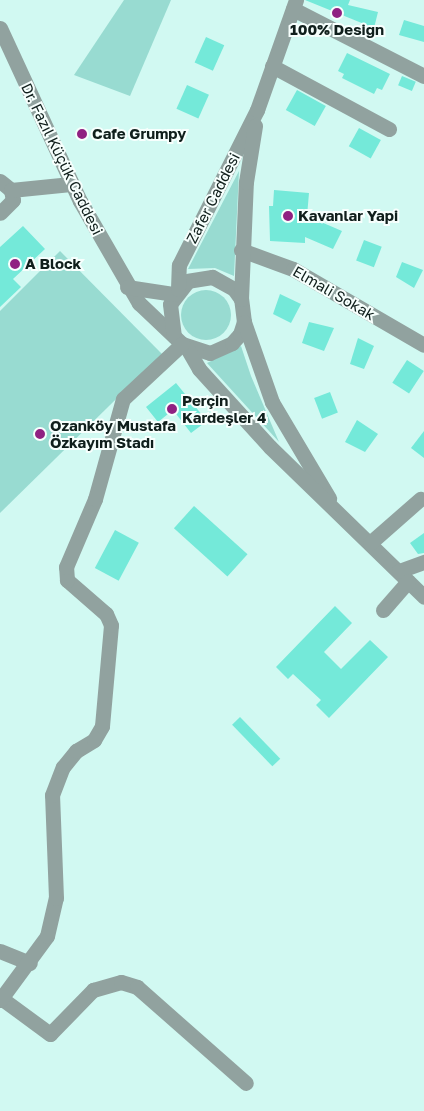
<!DOCTYPE html>
<meta charset="utf-8">
<style>
body{margin:0}
#map{position:relative;width:424px;height:1111px;overflow:hidden;background:#d1f9f2;font-family:"Golos Text",sans-serif}
div>[style]{position:absolute}
.green>*{inset:0;background:#98dbd1}
.round{border-radius:50%}
.building>*{inset:0;background:#74e9d9;transform-origin:0 0}
.minor>*{height:15px;margin:-7.5px;padding:0 7.5px;transform-origin:7.5px;border-radius:7.5px;background:#91a29f}
.dots>*{width:14px;height:14px;translate:-50% -50%;box-sizing:border-box;border:2px solid #f7fffd;border-radius:50%}
span{translate:-50% -50%;white-space:nowrap;text-align:center;line-height:1.15;-webkit-text-stroke:4px #f7fffd;paint-order:stroke}
.poi-label{font-size:15px;color:#101f1c;font-weight:700}
.left{translate:0 -50%;text-align:left}
.street-label{font-size:15px;color:#101f1c}
</style>
<div id="map">
<div class="green">
<div style="clip-path:polygon(124px 0,171px 0,130px 96px,74px 75px)"></div>
<div style="clip-path:polygon(239px 171px,234px 276px,215px 268px,188px 269px)"></div>
<div style="clip-path:polygon(60px 251px,162px 354px,0 513px,0 311px)"></div>
<div class="round" style="left:181px;top:290px;width:50px;height:50px"></div>
<div style="clip-path:polygon(241px 346px,251px 376px,279px 442px,207px 363px)"></div>
</div>
<div class="building">
<div style="clip-path:polygon(305px 0,350px 0,348px 5px,378px 12px,374px 28px)"></div>
<div style="clip-path:polygon(404px 20px,424px 26px,424px 42px,399px 35px)"></div>
<div style="left:206px;top:37px;width:20px;height:28px;rotate:24deg"></div>
<div style="clip-path:polygon(347px 53px,390px 74px,382px 90px,377px 88px,374px 94px,342px 78px,344px 74px,338px 71px)"></div>
<div style="left:402px;top:76px;width:15px;height:10px;rotate:23deg"></div>
<div style="left:187px;top:85px;width:24px;height:26px;rotate:24deg"></div>
<div style="left:297px;top:90px;width:33px;height:23px;rotate:29deg"></div>
<div style="left:359px;top:128px;width:25px;height:21px;rotate:29deg"></div>
<div style="clip-path:polygon(274px 190px,309px 193px,307px 216px,342px 231px,333px 249px,305px 237px,305px 243px,270px 241px,269px 206px,273px 206px)"></div>
<div style="clip-path:polygon(23px 226px,45px 249px,13px 279px,21px 287px,0 307px,0 247px)"></div>
<div style="left:364px;top:240px;width:19px;height:22px;rotate:21deg"></div>
<div style="clip-path:polygon(402px 262px,423px 270px,414px 288px,396px 277px)"></div>
<div style="clip-path:polygon(280px 294px,301px 304px,291px 323px,273px 314px)"></div>
<div style="clip-path:polygon(309px 322px,334px 328px,324px 351px,302px 343px)"></div>
<div style="clip-path:polygon(358px 338px,374px 346px,364px 369px,350px 364px)"></div>
<div style="left:407px;top:360px;width:20px;height:27px;rotate:33deg"></div>
<div style="clip-path:polygon(176px 383px,207px 421px,191px 433px,173px 410px,158px 422px,146px 407px)"></div>
<div style="left:330px;top:392px;width:22px;height:17px;rotate:69deg"></div>
<div style="clip-path:polygon(357px 420px,378px 434px,365px 452px,345px 442px)"></div>
<div style="clip-path:polygon(424px 431px,424px 458px,411px 448px)"></div>
<div style="left:194px;top:506px;width:72px;height:30px;rotate:42deg"></div>
<div style="left:115px;top:530px;width:27px;height:43px;rotate:28deg"></div>
<div style="clip-path:polygon(424px 533px,424px 553px,418px 554px,410px 543px)"></div>
<div style="clip-path:polygon(335px 606px,352px 623px,324px 652px,341px 669px,370px 640px,388px 657px,329px 718px,316px 705px,321px 700px,293px 674px,288px 679px,276px 667px)"></div>
<div style="left:240px;top:717px;width:58px;height:11px;rotate:46deg"></div>
</div>
<div class="minor">
<div style="left:293px;top:9px;width:147px;rotate:27.1deg"></div>
<div style="left:0;top:28px;width:191px;rotate:65.2deg"></div>
<div style="left:80px;top:201px;width:118px;rotate:60deg"></div>
<div style="left:139px;top:303px;width:59px;rotate:43.6deg"></div>
<div style="left:182px;top:344px;width:29px;rotate:18deg"></div>
<div style="left:210px;top:353px;width:24px;rotate:-24deg"></div>
<div style="left:232px;top:343px;width:12px;rotate:-48deg"></div>
<div style="left:240px;top:334px;width:13px;rotate:-72deg"></div>
<div style="left:244px;top:322px;width:23px;rotate:-97deg"></div>
<div style="left:241px;top:299px;width:12px;rotate:-125deg"></div>
<div style="left:234px;top:289px;width:25px;rotate:-151deg"></div>
<div style="left:212px;top:277px;width:24px;rotate:171deg"></div>
<div style="left:188px;top:281px;width:29px;rotate:128deg"></div>
<div style="left:170px;top:304px;width:32px;rotate:83deg"></div>
<div style="left:272px;top:66px;width:133px;rotate:28.3deg"></div>
<div style="left:0;top:181px;width:14px;rotate:39deg"></div>
<div style="left:11px;top:190px;width:10px;rotate:79deg"></div>
<div style="left:13px;top:200px;width:18px;rotate:135deg"></div>
<div style="left:11px;top:190px;width:60px;rotate:-5.7deg"></div>
<div style="left:241px;top:250px;width:55px;rotate:20.1deg"></div>
<div style="left:293px;top:269px;width:151px;rotate:30.1deg"></div>
<div style="left:127px;top:287px;width:48px;rotate:8.5deg"></div>
<div style="left:178px;top:289px;width:24px;rotate:-88deg"></div>
<div style="left:179px;top:265px;width:174px;rotate:-63.3deg"></div>
<div style="left:257px;top:110px;width:117px;rotate:-70.5deg"></div>
<div style="left:241px;top:299px;width:117px;rotate:-87.6deg"></div>
<div style="left:246px;top:182px;width:57px;rotate:-80.9deg"></div>
<div style="left:244px;top:322px;width:85px;rotate:70.7deg"></div>
<div style="left:272px;top:402px;width:112px;rotate:59.3deg"></div>
<div style="left:187px;top:348px;width:24px;rotate:60deg"></div>
<div style="left:199px;top:369px;width:105px;rotate:47.7deg"></div>
<div style="left:270px;top:447px;width:215px;rotate:44.2deg"></div>
<div style="left:370px;top:543px;width:67px;rotate:-41.3deg"></div>
<div style="left:399px;top:571px;width:27px;rotate:-20deg"></div>
<div style="left:383px;top:610px;width:38px;rotate:-49deg"></div>
<div style="left:0;top:951px;width:32px;rotate:22deg"></div>
<div style="left:1px;top:998px;width:61px;rotate:36.3deg"></div>
<div style="left:50px;top:1034px;width:62px;rotate:-45.7deg"></div>
<div style="left:93px;top:990px;width:29px;rotate:-16deg"></div>
<div style="left:121px;top:982px;width:17px;rotate:17deg"></div>
<div style="left:137px;top:987px;width:145px;rotate:41.4deg"></div>
<div style="left:0;top:1000px;width:79px;rotate:-53.7deg"></div>
<div style="left:47px;top:936px;width:39px;rotate:-77deg"></div>
<div style="left:56px;top:898px;width:103px;rotate:-92.2deg"></div>
<div style="left:52px;top:795px;width:30px;rotate:-69deg"></div>
<div style="left:63px;top:767px;width:21px;rotate:-51deg"></div>
<div style="left:76px;top:751px;width:21px;rotate:-31deg"></div>
<div style="left:94px;top:740px;width:16px;rotate:-60deg"></div>
<div style="left:102px;top:726px;width:101px;rotate:-84.9deg"></div>
<div style="left:111px;top:625px;width:12px;rotate:-114deg"></div>
<div style="left:106px;top:614px;width:52px;rotate:-138.9deg"></div>
<div style="left:67px;top:580px;width:13px;rotate:-94deg"></div>
<div style="left:66px;top:567px;width:74px;rotate:-66.9deg"></div>
<div style="left:95px;top:499px;width:104px;rotate:-74.4deg"></div>
<div style="left:123px;top:399px;width:81px;rotate:-43deg"></div>
</div>
<div class="dots">
<div style="left:337px;top:13px;background:#902182"></div>
<div style="left:82px;top:134px;background:#902182"></div>
<div style="left:288px;top:216px;background:#902182"></div>
<div style="left:15px;top:264px;background:#902182"></div>
<div style="left:172px;top:409px;background:#902182"></div>
<div style="left:40px;top:434px;background:#902182"></div>
</div>
<div class="poi-label">
<span style="left:337px;top:30px">100% Design</span>
<span class="left" style="left:92px;top:134px">Cafe Grumpy</span>
<span class="left" style="left:298px;top:216px">Kavanlar Yapi</span>
<span class="left" style="left:25px;top:264px">A Block</span>
<span class="left" style="left:182px;top:409px">Perçin<br>Kardeşler 4</span>
<span class="left" style="left:50px;top:434px">Ozanköy Mustafa<br>Özkayım Stadı</span>
</div>
<div class="street-label">
<span style="left:62px;top:159px;rotate:64deg">Dr. Fazıl Küçük Caddesi</span>
<span style="left:213px;top:198px;rotate:-63deg">Zafer Caddesi</span>
<span style="left:334px;top:293px;rotate:30deg">Elmali Sokak</span>
</div>
</div>
